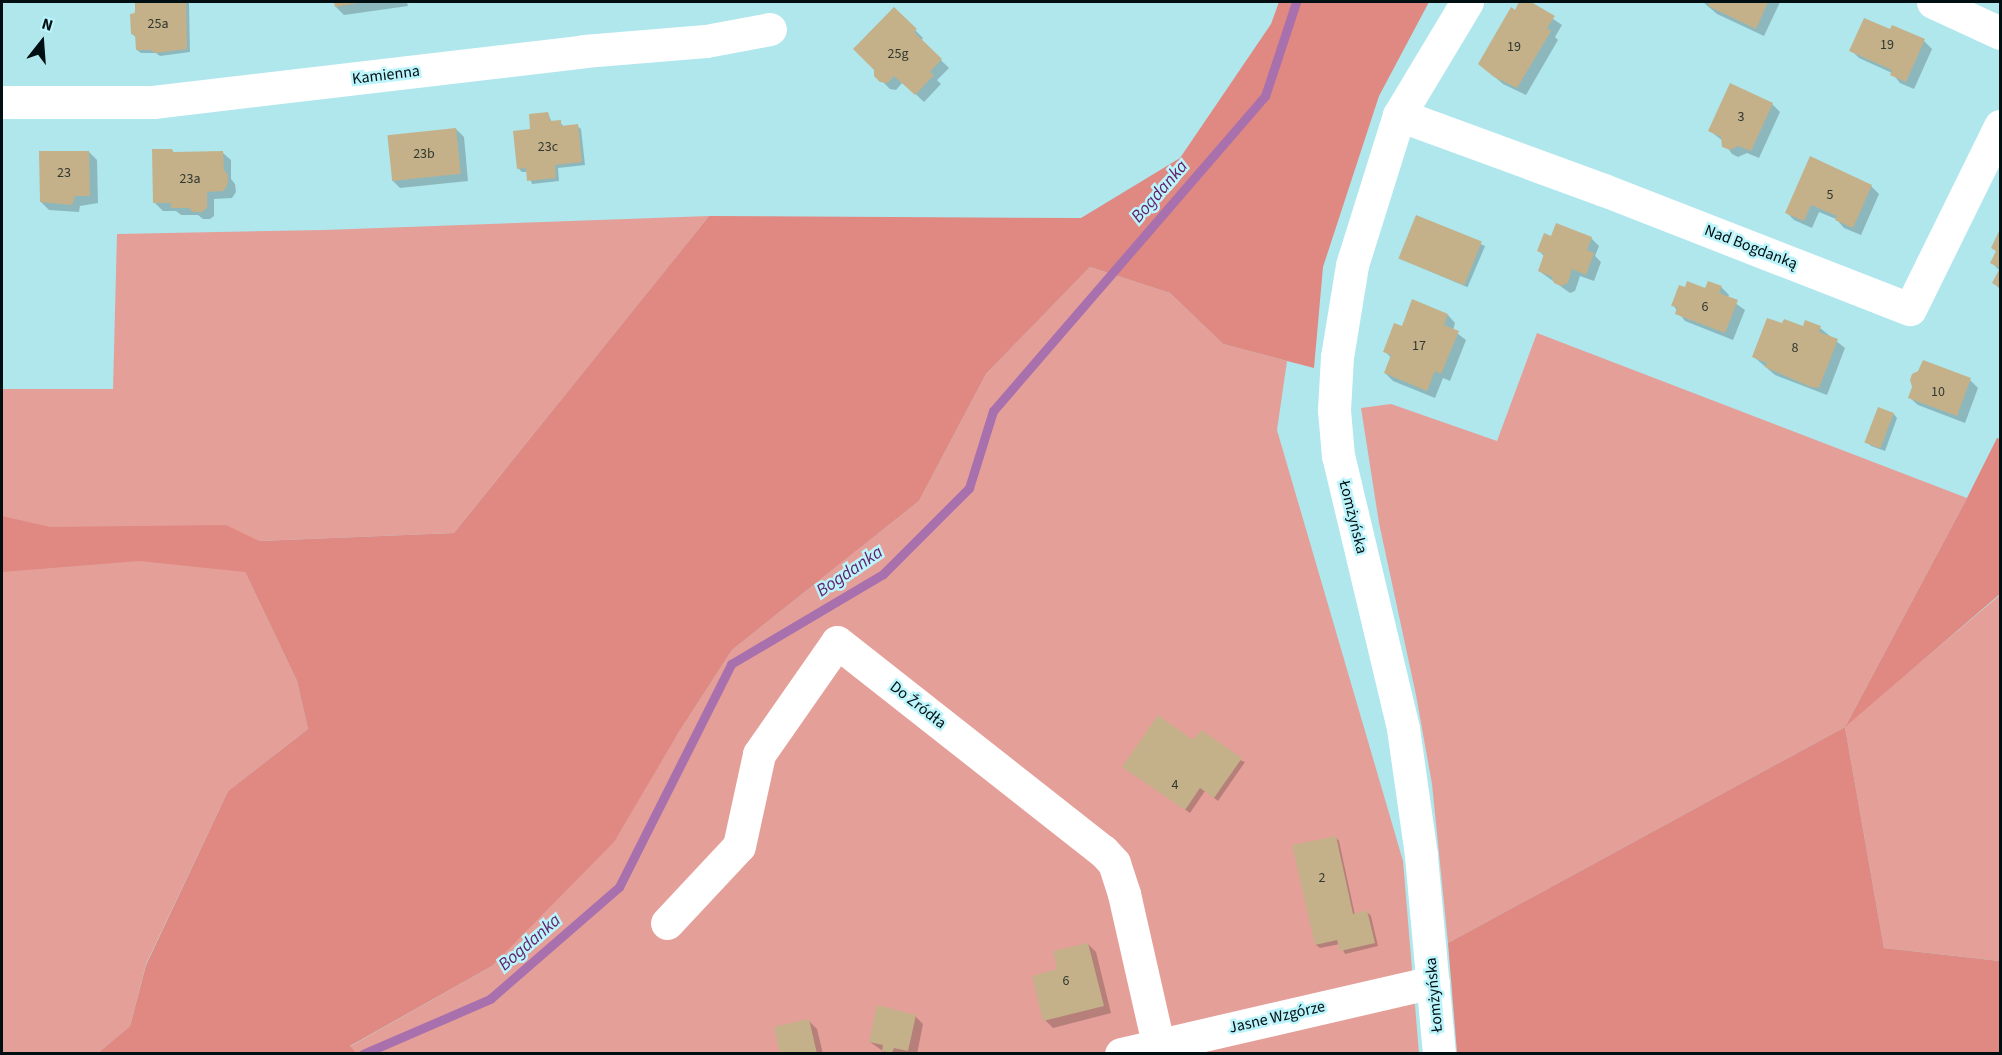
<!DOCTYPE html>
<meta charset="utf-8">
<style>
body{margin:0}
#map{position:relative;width:2002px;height:1055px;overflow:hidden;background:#afe7ed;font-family:"Source Sans 3",sans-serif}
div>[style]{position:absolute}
.green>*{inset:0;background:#e59f99}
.forest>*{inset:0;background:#e08982}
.shadow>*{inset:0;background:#0003;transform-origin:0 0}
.stream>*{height:9px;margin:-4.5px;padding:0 4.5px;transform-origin:4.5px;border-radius:4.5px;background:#a870ac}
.building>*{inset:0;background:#c4b18a;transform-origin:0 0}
.minor>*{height:33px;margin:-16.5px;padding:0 16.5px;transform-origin:16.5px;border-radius:16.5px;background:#fff}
span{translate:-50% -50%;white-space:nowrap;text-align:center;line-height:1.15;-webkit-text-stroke:5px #bcf4fb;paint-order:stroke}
.number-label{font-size:14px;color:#31382f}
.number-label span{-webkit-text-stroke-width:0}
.street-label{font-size:16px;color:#000f11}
.water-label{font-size:18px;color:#631e69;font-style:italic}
.frame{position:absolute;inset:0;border:3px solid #000f11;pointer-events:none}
.north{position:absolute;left:12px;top:12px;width:60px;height:60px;-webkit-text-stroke:4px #bcf4fb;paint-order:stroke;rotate:17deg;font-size:16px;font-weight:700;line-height:24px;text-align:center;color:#000f11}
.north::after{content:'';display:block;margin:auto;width:21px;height:27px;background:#000f11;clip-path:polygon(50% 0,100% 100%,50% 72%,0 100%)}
</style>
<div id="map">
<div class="green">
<div style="clip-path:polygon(709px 216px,454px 533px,259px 541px,245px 572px,297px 681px,308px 729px,228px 791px,146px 964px,130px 1026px,98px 1053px,2px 1054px,2px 389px,113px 389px,117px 234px,324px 230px)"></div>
<div style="clip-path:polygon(1090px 267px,1170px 293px,1223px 344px,1287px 361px,1277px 430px,1403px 861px,1419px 1053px,356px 1054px,349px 1047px,492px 966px,677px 735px,732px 650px,919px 501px,986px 374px)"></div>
<div style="clip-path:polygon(1537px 333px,1967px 498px,1846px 725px,2000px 595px,2000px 961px,1884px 948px,1845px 727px,1448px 943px,1432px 784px,1416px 695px,1379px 523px,1361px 408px,1391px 404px,1497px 441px)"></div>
</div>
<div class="forest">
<div style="clip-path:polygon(1279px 2px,1429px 2px,1379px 96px,1323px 267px,1314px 368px,1223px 344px,1170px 293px,1090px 267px,986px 374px,919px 501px,732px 650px,677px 735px,614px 842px,492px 966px,350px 1046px,356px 1053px,98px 1053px,130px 1026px,146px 965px,228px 791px,308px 729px,297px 681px,245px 572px,139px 561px,2px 572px,2px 516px,50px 527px,226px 525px,259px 541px,454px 533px,709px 216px,1081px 218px,1180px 158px,1271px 24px)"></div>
<div style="clip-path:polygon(1997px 438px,2000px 439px,2000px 594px,1845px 727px,1884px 948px,2000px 961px,2000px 1053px,1457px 1053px,1448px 943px,1845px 727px,1967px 498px)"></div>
</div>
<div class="shadow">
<div style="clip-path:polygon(136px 2px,189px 2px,190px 52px,160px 56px,156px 53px,141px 53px,137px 50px,137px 38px,132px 34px)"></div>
<div style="clip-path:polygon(335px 2px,414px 2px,407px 2px,408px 6px,344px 15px,336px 7px)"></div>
<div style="clip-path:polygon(1521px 2px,1528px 2px,1562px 25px,1555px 37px,1558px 40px,1526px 95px,1503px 84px,1480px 64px)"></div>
<div style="clip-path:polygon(1703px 2px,1780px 2px,1764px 36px,1717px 14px)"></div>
<div style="clip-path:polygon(894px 9px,923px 38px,921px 41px,949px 68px,937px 80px,941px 84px,924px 102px,903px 82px,896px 90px,890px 89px,876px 75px)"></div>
<div style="clip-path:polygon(1891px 31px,1924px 41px,1932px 49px,1914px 89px,1900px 83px,1892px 73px,1859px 58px,1851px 50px)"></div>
<div style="clip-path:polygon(1772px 104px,1780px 112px,1759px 158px,1747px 153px,1738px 157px,1732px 154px,1723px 141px,1710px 131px)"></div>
<div style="clip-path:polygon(548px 113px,552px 123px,560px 122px,564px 127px,577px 126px,581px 129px,585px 165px,558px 168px,559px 181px,532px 184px,528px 172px,522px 172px,519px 169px,532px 131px)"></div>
<div style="clip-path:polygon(456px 129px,464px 137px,468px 181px,400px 188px,392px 180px)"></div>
<div style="clip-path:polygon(172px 150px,175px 154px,223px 153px,231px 160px,231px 179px,235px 184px,236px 192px,232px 198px,214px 199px,214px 216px,210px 219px,203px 219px,198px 215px,181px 215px,176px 211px,163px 211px,155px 203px)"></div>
<div style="clip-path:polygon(89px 152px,97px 160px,98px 203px,80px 206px,79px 212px,49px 210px,41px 202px)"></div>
<div style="clip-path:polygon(1871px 186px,1879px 194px,1861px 235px,1844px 228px,1836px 219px,1819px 212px,1812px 228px,1794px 220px,1786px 212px)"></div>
<div style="left:1417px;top:217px;width:74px;height:45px;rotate:23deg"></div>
<div style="clip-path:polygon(2000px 233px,2000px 289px,1994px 283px,2000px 271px,1992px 263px,1997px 252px,1993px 248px)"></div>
<div style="clip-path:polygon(1552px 238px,1591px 238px,1599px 246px,1595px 256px,1601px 262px,1594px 281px,1580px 276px,1575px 291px,1570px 293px,1539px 271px,1545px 257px,1539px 251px)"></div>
<div style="clip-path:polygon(1721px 287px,1729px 295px,1728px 298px,1745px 310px,1733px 340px,1685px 321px,1673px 305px,1685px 289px)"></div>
<div style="clip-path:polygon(1448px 315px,1455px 323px,1453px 330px,1466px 340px,1450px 381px,1443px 378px,1435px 398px,1393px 381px,1385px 373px,1391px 358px,1385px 351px,1403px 328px)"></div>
<div style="clip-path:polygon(1804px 328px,1820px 328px,1845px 348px,1827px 395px,1775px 375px,1754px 357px)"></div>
<div style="clip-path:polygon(1970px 380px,1978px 388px,1965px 423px,1918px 405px,1910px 398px,1913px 387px)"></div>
<div style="clip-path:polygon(1894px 414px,1897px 418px,1885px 451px,1871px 446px,1867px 442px)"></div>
<div style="clip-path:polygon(1194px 742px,1245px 762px,1218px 801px,1205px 791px,1190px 813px,1128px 770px)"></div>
<div style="clip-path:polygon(1335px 837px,1339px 841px,1355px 915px,1367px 912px,1371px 916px,1378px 946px,1345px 954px,1340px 944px,1320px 948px,1316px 945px)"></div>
<div style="clip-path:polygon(1088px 944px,1096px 952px,1111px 1013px,1053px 1028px,1045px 1020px,1059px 970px)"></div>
<div style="clip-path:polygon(915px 1016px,923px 1024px,917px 1054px,887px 1054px,870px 1042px)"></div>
<div style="clip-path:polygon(809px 1021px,817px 1029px,823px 1054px,782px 1054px)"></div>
</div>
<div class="stream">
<div style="left:363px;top:1054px;width:138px;rotate:-23.4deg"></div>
<div style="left:490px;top:999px;width:171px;rotate:-41deg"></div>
<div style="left:619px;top:887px;width:250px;rotate:-63.3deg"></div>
<div style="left:731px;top:664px;width:177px;rotate:-30.6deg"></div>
<div style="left:883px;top:574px;width:122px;rotate:-45deg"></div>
<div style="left:969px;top:488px;width:81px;rotate:-72.7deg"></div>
<div style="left:993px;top:411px;width:416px;rotate:-49.2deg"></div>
<div style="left:1265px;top:96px;width:99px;rotate:-71.7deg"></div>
</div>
<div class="building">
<div style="clip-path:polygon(135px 2px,186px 2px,187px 49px,155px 53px,151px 50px,136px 50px,135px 35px,131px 34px,130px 14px,135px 13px)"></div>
<div style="clip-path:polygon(334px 2px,359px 2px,359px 3px,335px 7px)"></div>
<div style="clip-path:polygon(1519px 2px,1531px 2px,1555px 16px,1547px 28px,1551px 31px,1517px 88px,1494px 77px,1478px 64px,1511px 7px,1515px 10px)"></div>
<div style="clip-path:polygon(1710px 2px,1768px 2px,1756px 29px,1708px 6px)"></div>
<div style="clip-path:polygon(894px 7px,917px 29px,914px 32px,942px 59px,930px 72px,934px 75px,915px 95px,894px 76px,888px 83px,880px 82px,874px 76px,874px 70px,853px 49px)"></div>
<div style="clip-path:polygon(1864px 18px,1890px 29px,1892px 25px,1925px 39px,1906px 82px,1890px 75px,1892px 70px,1849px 51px)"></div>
<div style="clip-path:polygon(1730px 83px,1773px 103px,1751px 151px,1738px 146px,1730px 150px,1722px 147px,1721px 137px,1708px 131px)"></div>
<div style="clip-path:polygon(548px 112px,550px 121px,561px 120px,561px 126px,578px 124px,582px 162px,555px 165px,556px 178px,527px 181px,526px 168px,517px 169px,513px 131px,530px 129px,529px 114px)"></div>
<div style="left:456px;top:128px;width:46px;height:69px;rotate:84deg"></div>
<div style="clip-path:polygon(152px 149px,172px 149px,173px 152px,223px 151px,224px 170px,228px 175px,228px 183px,224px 191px,207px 192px,207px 208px,202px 212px,193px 212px,189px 208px,171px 208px,171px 203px,153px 203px)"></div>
<div style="clip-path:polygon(39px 151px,89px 151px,90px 196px,75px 196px,72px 205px,40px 202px)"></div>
<div style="clip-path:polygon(1810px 156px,1872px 185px,1853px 228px,1835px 220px,1837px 216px,1811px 205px,1804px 221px,1785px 213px)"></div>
<div style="left:1416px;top:215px;width:71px;height:47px;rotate:22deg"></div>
<div style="clip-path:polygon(1556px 223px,1592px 237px,1587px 250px,1594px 253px,1586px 275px,1572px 269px,1568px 283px,1561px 286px,1554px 283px,1552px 277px,1538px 271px,1544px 254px,1537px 251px,1544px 233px,1551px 236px)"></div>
<div style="clip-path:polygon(2000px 229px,2000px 288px,1992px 283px,2000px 268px,1990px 263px,1996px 251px,1991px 248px)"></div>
<div style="clip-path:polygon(1687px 281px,1705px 288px,1708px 281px,1722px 286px,1719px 293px,1738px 300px,1725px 333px,1675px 314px,1677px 307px,1671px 306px,1679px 285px,1685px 287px)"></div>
<div style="clip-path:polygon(1412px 299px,1448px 314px,1444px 325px,1459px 331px,1441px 374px,1435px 371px,1427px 391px,1384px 373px,1391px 355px,1383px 352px,1394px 323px,1402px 326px)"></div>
<div style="clip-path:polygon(1767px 318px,1782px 323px,1784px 319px,1803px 326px,1805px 320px,1821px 326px,1819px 332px,1838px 339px,1819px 388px,1811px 387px,1765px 367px,1767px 363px,1752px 357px)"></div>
<div style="clip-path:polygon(1923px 360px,1971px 378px,1957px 416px,1908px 398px,1912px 387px,1910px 380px,1912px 374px,1918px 371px)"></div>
<div style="left:1878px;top:407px;width:17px;height:38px;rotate:21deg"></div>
<div style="clip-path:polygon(1158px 715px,1193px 740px,1201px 730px,1242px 758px,1214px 798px,1200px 788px,1185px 810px,1122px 767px)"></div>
<div style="clip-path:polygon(1336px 836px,1353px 914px,1367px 910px,1375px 943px,1340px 951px,1337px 940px,1315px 945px,1292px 845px)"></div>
<div style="clip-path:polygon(1088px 943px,1104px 1006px,1043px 1021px,1032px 976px,1057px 969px,1053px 951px)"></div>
<div style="clip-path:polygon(877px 1005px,916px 1015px,908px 1051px,894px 1048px,892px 1053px,882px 1051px,883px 1045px,869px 1042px)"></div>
<div style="clip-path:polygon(809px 1019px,817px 1054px,780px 1054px,774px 1027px)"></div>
</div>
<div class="minor">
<div style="left:1933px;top:2px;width:74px;rotate:24.8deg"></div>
<div style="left:2px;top:102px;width:151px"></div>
<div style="left:153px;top:102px;width:434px;rotate:-6.7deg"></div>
<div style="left:584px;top:51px;width:122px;rotate:-4.7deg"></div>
<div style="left:706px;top:41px;width:65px;rotate:-10.6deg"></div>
<div style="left:1399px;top:115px;width:218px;rotate:20.1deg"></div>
<div style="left:1604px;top:190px;width:328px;rotate:21.3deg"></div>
<div style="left:1910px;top:309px;width:204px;rotate:-63.8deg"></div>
<div style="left:667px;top:923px;width:105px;rotate:-46.9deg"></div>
<div style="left:739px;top:846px;width:94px;rotate:-77.7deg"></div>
<div style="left:759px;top:754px;width:136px;rotate:-55.1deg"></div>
<div style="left:837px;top:642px;width:338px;rotate:38.2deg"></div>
<div style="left:1103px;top:851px;width:16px;rotate:47deg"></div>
<div style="left:1114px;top:863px;width:33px;rotate:72deg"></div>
<div style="left:1124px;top:894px;width:154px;rotate:77.2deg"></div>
<div style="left:1121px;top:1054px;width:320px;rotate:-13deg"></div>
<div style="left:1439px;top:1054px;width:200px;rotate:-95.2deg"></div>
<div style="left:1421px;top:855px;width:128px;rotate:-98.1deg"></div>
<div style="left:1403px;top:728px;width:280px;rotate:-103.4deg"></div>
<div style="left:1338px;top:456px;width:46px;rotate:-95deg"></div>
<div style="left:1334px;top:410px;width:53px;rotate:-86.8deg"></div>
<div style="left:1337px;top:357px;width:93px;rotate:-80.7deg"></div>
<div style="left:1352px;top:265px;width:157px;rotate:-72.6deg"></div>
<div style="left:1399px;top:115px;width:132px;rotate:-59deg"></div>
</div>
<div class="number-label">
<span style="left:158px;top:24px">25a</span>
<span style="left:1887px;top:45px">19</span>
<span style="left:1514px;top:47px">19</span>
<span style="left:898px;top:54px">25g</span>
<span style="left:1741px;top:117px">3</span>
<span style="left:548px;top:147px">23c</span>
<span style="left:424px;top:154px">23b</span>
<span style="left:64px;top:173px">23</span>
<span style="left:190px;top:179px">23a</span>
<span style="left:1830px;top:195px">5</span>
<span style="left:1705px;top:307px">6</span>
<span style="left:1419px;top:346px">17</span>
<span style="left:1795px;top:348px">8</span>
<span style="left:1938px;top:392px">10</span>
<span style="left:1175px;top:785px">4</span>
<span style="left:1322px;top:878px">2</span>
<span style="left:1066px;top:981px">6</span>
</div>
<div class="street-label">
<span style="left:386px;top:75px;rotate:-7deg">Kamienna</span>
<span style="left:1751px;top:247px;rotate:21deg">Nad Bogdanką</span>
<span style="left:1353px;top:517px;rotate:76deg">Łomżyńska</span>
<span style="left:918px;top:705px;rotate:38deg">Do Źródła</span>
<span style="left:1434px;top:995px;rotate:-95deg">Łomżyńska</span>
<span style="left:1277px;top:1017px;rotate:-13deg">Jasne Wzgórze</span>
</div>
<div class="water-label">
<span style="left:1160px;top:192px;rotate:-49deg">Bogdanka</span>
<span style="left:850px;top:572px;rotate:-34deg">Bogdanka</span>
<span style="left:530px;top:943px;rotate:-41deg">Bogdanka</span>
</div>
<div class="frame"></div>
<div class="north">N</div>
</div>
